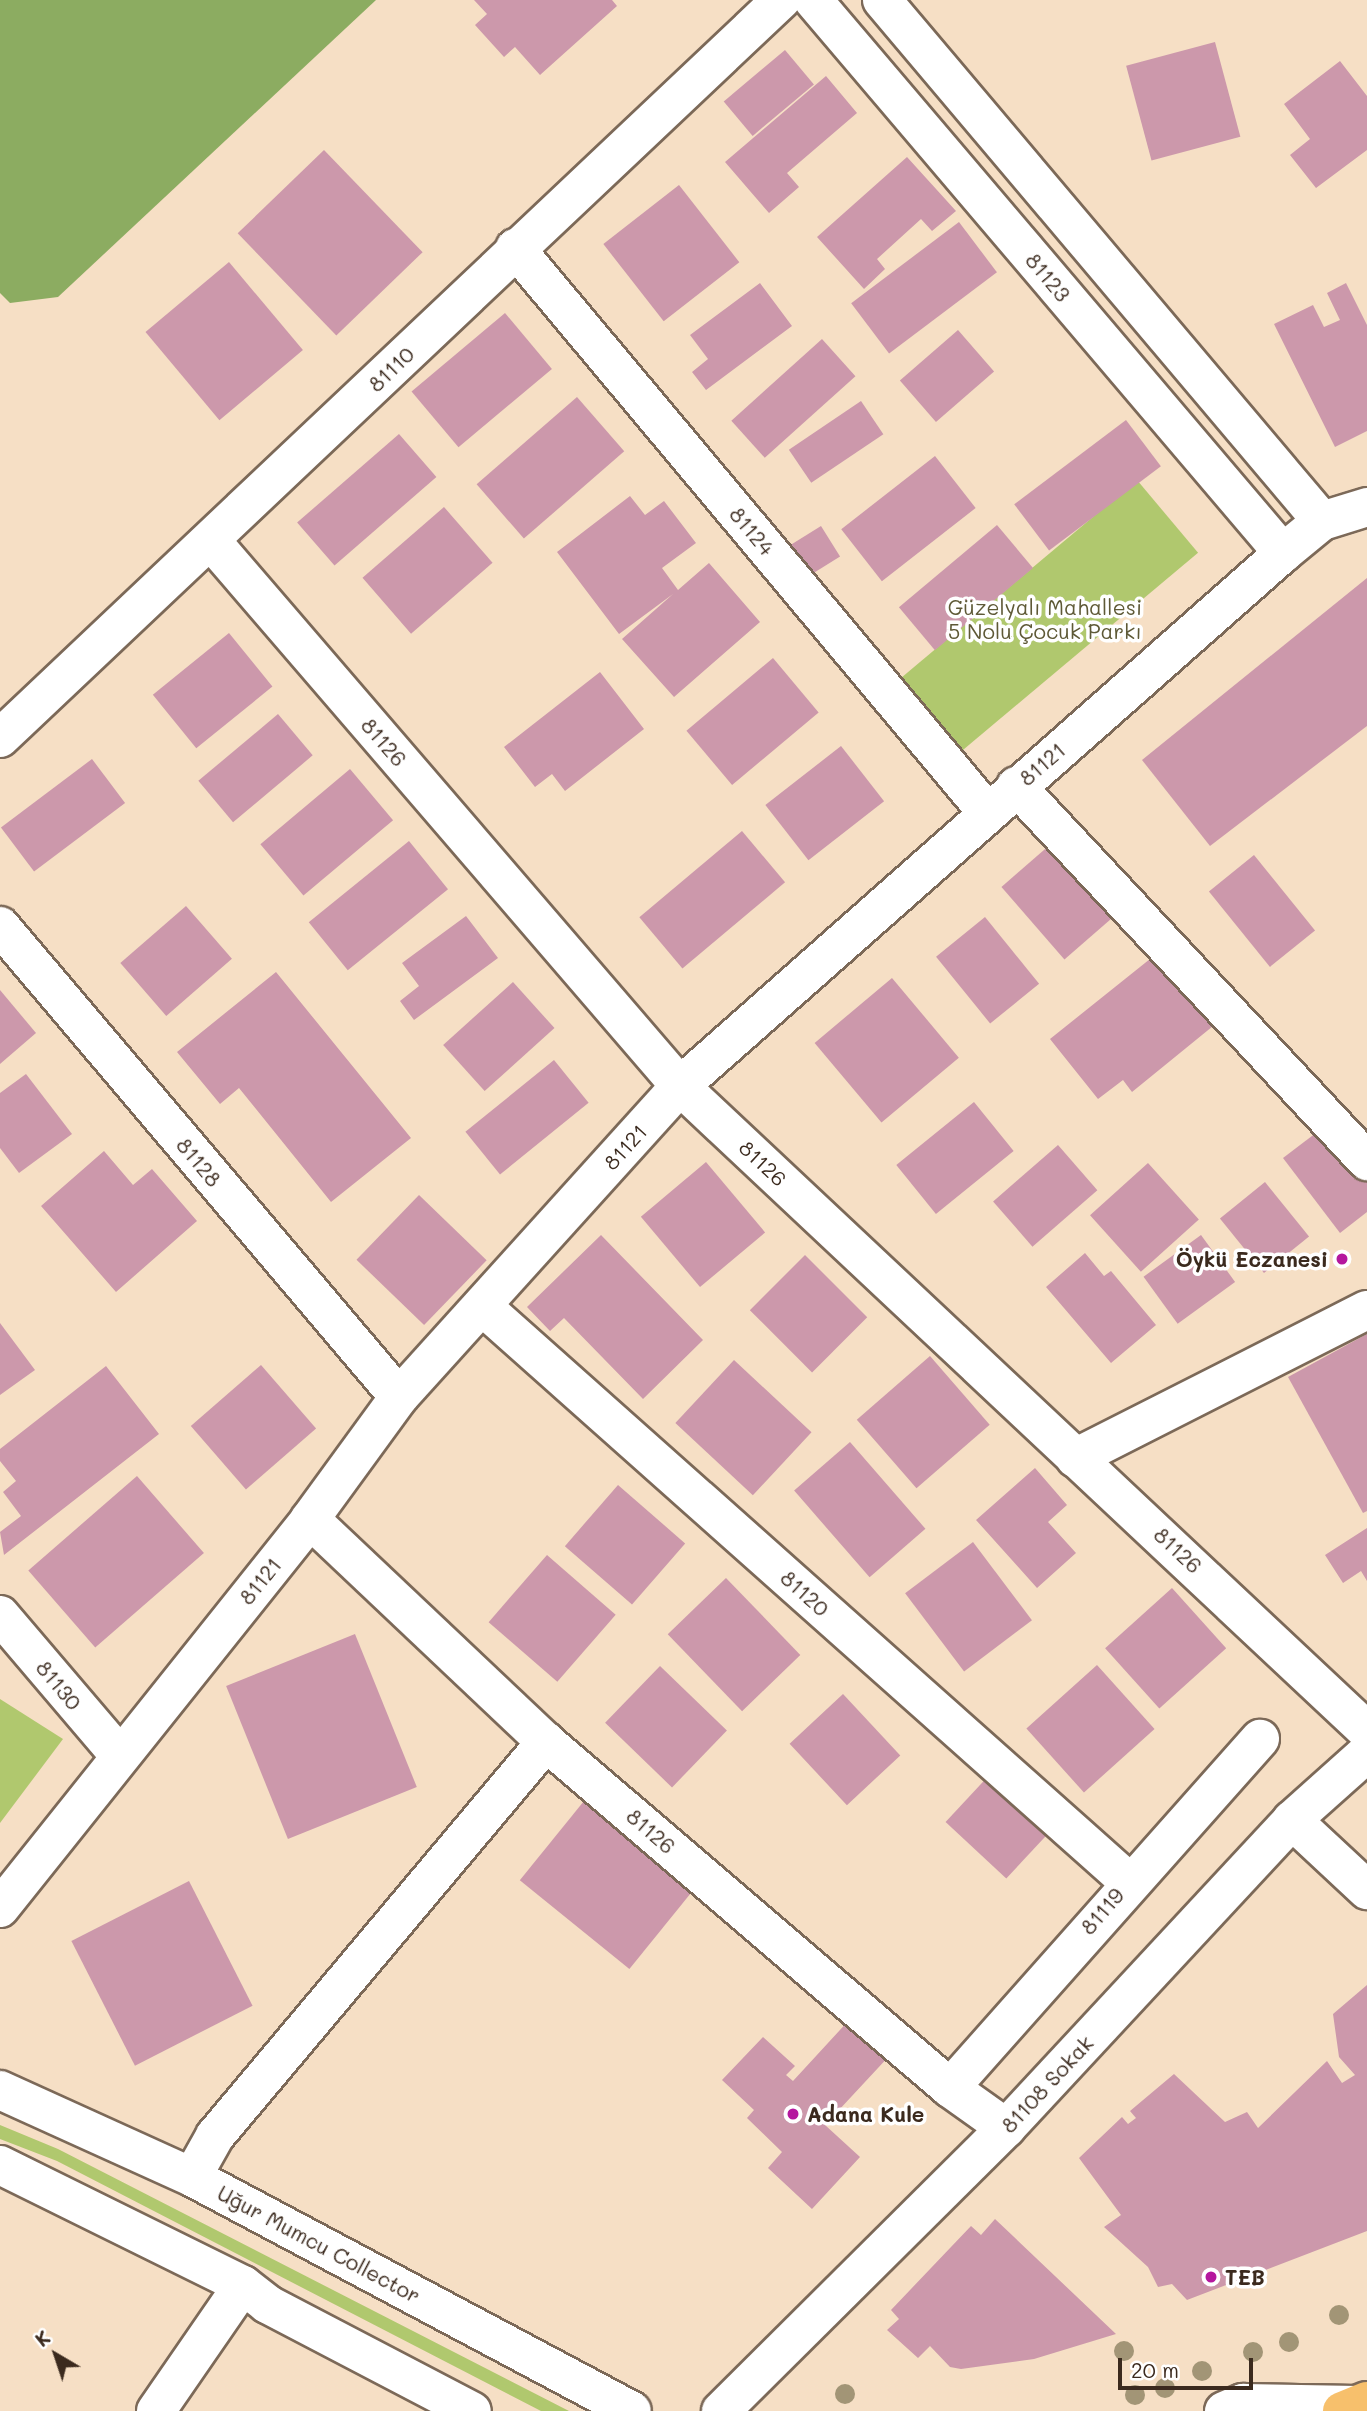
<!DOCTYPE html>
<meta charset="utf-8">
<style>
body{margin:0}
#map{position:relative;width:1367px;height:2411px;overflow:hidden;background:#f6dfc5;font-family:Mali,sans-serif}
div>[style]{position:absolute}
.green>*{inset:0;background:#b0c86e;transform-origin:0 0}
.forest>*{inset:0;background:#8cac61}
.building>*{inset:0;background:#cc98ab;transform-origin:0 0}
.roads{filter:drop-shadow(2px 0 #7c6958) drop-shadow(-2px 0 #7c6958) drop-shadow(0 2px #7c6958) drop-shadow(0 -2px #7c6958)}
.minor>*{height:38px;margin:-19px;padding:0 19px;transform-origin:19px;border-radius:19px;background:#fff}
.major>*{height:38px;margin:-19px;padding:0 19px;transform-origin:19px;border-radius:19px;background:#f7c06c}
.trees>*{width:20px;height:20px;margin:-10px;border-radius:50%;background:#a29576}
.dots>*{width:19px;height:19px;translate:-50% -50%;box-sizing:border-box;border:4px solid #fff;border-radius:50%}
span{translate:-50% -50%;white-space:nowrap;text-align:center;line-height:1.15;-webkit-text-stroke:7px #fff;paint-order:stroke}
.street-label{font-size:21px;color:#3b2a1e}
.park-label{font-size:21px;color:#5e5936}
.poi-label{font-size:21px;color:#3b2a1e;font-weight:700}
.right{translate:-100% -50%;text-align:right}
.left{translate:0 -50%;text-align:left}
.north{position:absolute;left:21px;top:2320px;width:70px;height:70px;-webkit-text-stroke:5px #fff;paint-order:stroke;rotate:321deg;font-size:19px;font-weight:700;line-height:28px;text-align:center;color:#3b2a1e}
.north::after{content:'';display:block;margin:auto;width:24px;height:32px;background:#3b2a1e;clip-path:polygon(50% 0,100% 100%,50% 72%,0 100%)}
.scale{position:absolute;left:1118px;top:2358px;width:135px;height:32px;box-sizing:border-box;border:4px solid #3b2a1e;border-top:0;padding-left:9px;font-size:21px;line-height:24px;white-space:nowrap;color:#3b2a1e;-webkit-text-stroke:5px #fff;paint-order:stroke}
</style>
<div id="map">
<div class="green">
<div style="left:1137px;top:480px;width:95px;height:319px;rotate:50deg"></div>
<div style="clip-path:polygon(0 1699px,63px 1739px,0 1823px)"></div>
<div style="clip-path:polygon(0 2125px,58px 2149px,569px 2411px,541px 2411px,57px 2161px,0 2139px)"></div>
</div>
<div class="forest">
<div style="clip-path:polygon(0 0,376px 0,58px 297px,10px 303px,0 293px)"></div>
</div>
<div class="building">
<div style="clip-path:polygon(474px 0,612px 0,617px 6px,540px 75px,515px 47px,504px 57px,475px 25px,487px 14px)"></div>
<div style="left:1215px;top:42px;width:98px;height:92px;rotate:75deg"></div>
<div style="left:785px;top:50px;width:45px;height:80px;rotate:50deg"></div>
<div style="clip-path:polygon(1340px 61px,1367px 96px,1367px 150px,1316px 188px,1290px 155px,1310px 139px,1284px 104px)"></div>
<div style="clip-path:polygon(826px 76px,857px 113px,787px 173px,799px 187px,769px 213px,725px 162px)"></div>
<div style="left:324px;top:150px;width:142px;height:120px;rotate:46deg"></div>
<div style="clip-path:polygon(907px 157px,956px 211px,932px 231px,921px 219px,877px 259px,885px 269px,864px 289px,817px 237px)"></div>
<div style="left:679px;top:185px;width:98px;height:96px;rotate:52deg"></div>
<div style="left:959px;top:222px;width:63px;height:135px;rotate:53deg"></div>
<div style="left:229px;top:262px;width:115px;height:109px;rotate:50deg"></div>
<div style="clip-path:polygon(760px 283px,792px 326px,706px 390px,692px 372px,708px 359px,690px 335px)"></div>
<div style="clip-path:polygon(1346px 283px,1367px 325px,1367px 431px,1335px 447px,1274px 324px,1313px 305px,1324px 327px,1340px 320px,1327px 293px)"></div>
<div style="left:505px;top:313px;width:73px;height:122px;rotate:50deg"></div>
<div style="left:958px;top:330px;width:55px;height:77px;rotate:49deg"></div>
<div style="left:822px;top:339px;width:50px;height:122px;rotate:48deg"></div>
<div style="left:577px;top:397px;width:72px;height:133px;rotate:49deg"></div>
<div style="left:861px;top:401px;width:40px;height:87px;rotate:56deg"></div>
<div style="left:1126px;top:420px;width:58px;height:140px;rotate:53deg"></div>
<div style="left:399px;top:434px;width:57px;height:135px;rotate:49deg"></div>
<div style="left:935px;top:456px;width:66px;height:119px;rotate:52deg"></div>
<div style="clip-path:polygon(630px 496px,645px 515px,664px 501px,696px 543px,662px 568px,678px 590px,709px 563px,760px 622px,674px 697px,622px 639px,673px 594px,619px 634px,557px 552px)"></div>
<div style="left:444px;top:507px;width:74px;height:108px;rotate:49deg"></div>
<div style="left:997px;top:525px;width:56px;height:128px;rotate:50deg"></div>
<div style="left:821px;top:526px;width:36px;height:36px;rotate:58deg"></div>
<div style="clip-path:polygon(1367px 578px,1367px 726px,1210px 846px,1142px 760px)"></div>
<div style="left:229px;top:633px;width:69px;height:98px;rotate:51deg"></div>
<div style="left:773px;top:658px;width:71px;height:113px;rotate:50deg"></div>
<div style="clip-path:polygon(600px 672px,644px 729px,565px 791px,552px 774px,535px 787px,504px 747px)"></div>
<div style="left:278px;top:714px;width:54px;height:104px;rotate:50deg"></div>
<div style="left:841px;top:746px;width:70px;height:96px;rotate:52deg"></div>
<div style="left:92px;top:759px;width:55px;height:114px;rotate:53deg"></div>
<div style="left:350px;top:769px;width:67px;height:117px;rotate:50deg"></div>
<div style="left:742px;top:831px;width:67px;height:134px;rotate:50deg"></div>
<div style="left:409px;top:841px;width:62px;height:129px;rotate:51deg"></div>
<div style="left:1052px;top:843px;width:96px;height:67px;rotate:49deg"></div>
<div style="left:1254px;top:855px;width:97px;height:58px;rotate:51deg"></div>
<div style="left:186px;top:906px;width:70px;height:87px;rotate:49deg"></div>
<div style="clip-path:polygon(466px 916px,498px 958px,414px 1020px,400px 1001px,419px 986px,402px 963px)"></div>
<div style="left:985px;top:917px;width:86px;height:63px;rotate:51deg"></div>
<div style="clip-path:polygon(1160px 951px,1218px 1022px,1132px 1092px,1123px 1080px,1098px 1099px,1050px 1039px)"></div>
<div style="clip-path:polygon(276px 972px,411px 1138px,331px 1202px,239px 1088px,220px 1104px,177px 1052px)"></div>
<div style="left:892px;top:978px;width:104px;height:101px;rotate:50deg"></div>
<div style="left:513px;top:982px;width:62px;height:94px;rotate:48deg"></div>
<div style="clip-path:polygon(0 990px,36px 1033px,0 1064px)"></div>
<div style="left:554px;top:1060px;width:55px;height:114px;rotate:51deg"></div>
<div style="clip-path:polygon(26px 1074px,72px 1134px,19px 1173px,0 1148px,0 1093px)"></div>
<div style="left:974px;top:1102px;width:63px;height:100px;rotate:51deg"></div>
<div style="clip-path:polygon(1329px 1123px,1367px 1173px,1367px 1212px,1340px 1233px,1283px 1158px)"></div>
<div style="left:1058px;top:1145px;width:60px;height:86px;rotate:49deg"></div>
<div style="clip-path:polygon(104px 1151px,133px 1185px,152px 1169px,197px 1221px,116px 1292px,41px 1206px)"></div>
<div style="left:706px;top:1162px;width:92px;height:85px;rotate:50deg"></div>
<div style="left:1148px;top:1163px;width:76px;height:78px;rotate:48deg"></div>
<div style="left:1265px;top:1182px;width:70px;height:58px;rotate:51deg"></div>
<div style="left:419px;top:1195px;width:94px;height:90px;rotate:44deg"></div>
<div style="clip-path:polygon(601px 1235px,703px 1340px,643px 1399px,564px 1318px,550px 1331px,527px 1307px)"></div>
<div style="left:1201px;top:1235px;width:58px;height:71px;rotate:54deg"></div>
<div style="clip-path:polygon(1085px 1253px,1104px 1276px,1111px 1271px,1156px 1325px,1111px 1363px,1046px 1287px)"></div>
<div style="left:805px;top:1255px;width:88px;height:78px;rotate:45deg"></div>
<div style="clip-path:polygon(0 1323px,35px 1370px,0 1395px)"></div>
<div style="clip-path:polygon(1367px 1334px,1367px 1511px,1363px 1513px,1288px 1377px)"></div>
<div style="left:930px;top:1356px;width:91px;height:97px;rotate:49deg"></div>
<div style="left:734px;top:1360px;width:106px;height:86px;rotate:43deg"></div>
<div style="left:261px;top:1365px;width:84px;height:93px;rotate:49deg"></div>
<div style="clip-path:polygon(106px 1366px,159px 1434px,4px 1555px,0 1532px,21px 1516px,3px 1492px,16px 1481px,0 1461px,0 1449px)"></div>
<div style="left:850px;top:1442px;width:115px;height:74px;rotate:49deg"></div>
<div style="clip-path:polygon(1035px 1468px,1067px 1505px,1048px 1522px,1076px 1553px,1037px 1588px,976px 1520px)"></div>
<div style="left:137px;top:1476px;width:102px;height:144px;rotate:49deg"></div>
<div style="left:618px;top:1485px;width:89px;height:81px;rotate:41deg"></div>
<div style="clip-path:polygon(1367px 1528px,1367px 1581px,1361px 1571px,1343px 1583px,1325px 1555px)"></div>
<div style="left:973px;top:1542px;width:98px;height:85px;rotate:53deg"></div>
<div style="left:547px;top:1555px;width:91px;height:89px;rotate:41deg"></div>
<div style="left:726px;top:1578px;width:107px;height:81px;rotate:46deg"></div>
<div style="left:1172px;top:1588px;width:81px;height:90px;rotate:48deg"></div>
<div style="left:355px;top:1634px;width:165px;height:139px;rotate:68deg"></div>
<div style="left:1097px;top:1665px;width:86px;height:95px;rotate:48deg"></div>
<div style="left:660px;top:1666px;width:93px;height:79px;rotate:44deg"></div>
<div style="left:843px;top:1694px;width:84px;height:73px;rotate:47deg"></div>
<div style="left:994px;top:1770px;width:83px;height:71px;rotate:43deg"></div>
<div style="left:584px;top:1801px;width:141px;height:102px;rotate:39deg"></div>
<div style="left:189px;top:1881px;width:140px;height:132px;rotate:63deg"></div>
<div style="clip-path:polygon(1367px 1985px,1367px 2231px,1187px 2300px,1172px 2284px,1158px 2287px,1148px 2267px,1104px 2227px,1121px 2215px,1079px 2158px,1122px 2117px,1128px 2124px,1136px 2118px,1130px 2111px,1174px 2074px,1225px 2122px,1247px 2112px,1258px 2128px,1327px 2061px,1342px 2083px,1355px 2075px,1339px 2057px,1333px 2014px)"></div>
<div style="clip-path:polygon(851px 2018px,891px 2054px,825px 2125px,860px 2157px,812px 2209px,768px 2168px,782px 2152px,747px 2118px,754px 2110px,722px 2080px,763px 2037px,795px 2066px,786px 2075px,793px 2081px)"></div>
<div style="clip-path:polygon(995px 2219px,1116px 2334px,1034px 2359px,961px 2369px,950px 2367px,930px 2346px,918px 2358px,887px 2330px,899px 2319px,891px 2310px,971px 2226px,981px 2235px)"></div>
</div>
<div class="roads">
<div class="minor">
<div style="left:813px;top:0;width:726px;rotate:49.64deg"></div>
<div style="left:882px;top:0;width:682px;rotate:49.82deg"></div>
<div style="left:515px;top:248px;width:737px;rotate:50.07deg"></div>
<div style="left:213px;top:543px;width:716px;rotate:49.3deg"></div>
<div style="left:680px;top:1086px;width:942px;rotate:43.19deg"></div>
<div style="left:0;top:738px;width:1075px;rotate:-43.38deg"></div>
<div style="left:1016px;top:786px;width:514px;rotate:46.89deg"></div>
<div style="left:0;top:926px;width:617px;rotate:49.73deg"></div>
<div style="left:482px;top:1306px;width:865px;rotate:41.67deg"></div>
<div style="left:1075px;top:1458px;width:327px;rotate:-26.9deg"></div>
<div style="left:310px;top:1519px;width:325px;rotate:43.4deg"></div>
<div style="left:546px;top:1742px;width:532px;rotate:40.58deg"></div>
<div style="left:950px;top:2088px;width:69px;rotate:35.5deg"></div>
<div style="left:0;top:1615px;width:184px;rotate:49.6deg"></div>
<div style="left:1292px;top:1820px;width:103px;rotate:43deg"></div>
<div style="left:0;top:1908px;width:497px;rotate:-51.4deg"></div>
<div style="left:310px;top:1519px;width:151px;rotate:-53.9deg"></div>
<div style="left:399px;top:1397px;width:419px;rotate:-47.9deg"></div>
<div style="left:680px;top:1086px;width:805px;rotate:-41.47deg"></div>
<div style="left:1283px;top:553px;width:50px;rotate:-39.4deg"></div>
<div style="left:1322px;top:521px;width:47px;rotate:-17.3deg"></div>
<div style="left:950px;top:2088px;width:467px;rotate:-48.4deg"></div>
<div style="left:0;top:2090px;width:211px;rotate:24.4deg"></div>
<div style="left:192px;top:2177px;width:498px;rotate:28deg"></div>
<div style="left:0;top:2165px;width:271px;rotate:26.3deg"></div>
<div style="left:243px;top:2285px;width:31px;rotate:38deg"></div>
<div style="left:267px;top:2304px;width:231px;rotate:27.6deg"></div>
<div style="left:192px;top:2177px;width:47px;rotate:-60.7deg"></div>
<div style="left:215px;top:2136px;width:515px;rotate:-49.97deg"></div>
<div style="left:156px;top:2411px;width:153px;rotate:-55.4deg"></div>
<div style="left:721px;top:2411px;width:402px;rotate:-44.8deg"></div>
<div style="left:1006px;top:2128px;width:420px;rotate:-47.1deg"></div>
<div style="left:1292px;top:1820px;width:101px;rotate:-41.8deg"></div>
<div style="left:1224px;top:2411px;width:21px;rotate:-23deg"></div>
<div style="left:1243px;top:2403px;width:114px;rotate:1deg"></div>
</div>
<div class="major">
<div style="left:1342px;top:2411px;width:27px;rotate:-22deg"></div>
</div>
</div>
<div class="trees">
<div style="left:1339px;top:2315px"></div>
<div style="left:1289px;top:2342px"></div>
<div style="left:1124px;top:2351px"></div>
<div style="left:1253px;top:2352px"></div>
<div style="left:1202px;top:2371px"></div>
<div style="left:1165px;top:2388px"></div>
<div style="left:845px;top:2394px"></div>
<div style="left:1135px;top:2395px"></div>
</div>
<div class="dots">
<div style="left:1342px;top:1259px;background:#b5179e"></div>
<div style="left:793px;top:2114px;background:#b5179e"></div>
<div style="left:1211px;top:2277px;background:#b5179e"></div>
</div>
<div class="street-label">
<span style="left:1048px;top:277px;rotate:50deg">81123</span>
<span style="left:391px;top:369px;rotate:-44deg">81110</span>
<span style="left:752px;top:531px;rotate:50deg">81124</span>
<span style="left:384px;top:742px;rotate:49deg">81126</span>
<span style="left:1042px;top:764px;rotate:-41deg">81121</span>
<span style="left:625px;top:1147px;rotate:-48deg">81121</span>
<span style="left:199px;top:1162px;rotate:50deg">81128</span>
<span style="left:763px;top:1163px;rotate:43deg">81126</span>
<span style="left:1178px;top:1550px;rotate:43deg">81126</span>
<span style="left:260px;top:1581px;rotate:-51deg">81121</span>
<span style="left:805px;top:1593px;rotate:42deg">81120</span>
<span style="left:59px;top:1685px;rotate:50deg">81130</span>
<span style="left:651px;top:1831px;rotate:41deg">81126</span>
<span style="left:1102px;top:1911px;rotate:-49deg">81119</span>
<span style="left:1047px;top:2084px;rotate:-47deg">81108 Sokak</span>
<span style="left:319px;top:2244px;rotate:28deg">Uğur Mumcu Collector</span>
</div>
<div class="park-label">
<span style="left:1045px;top:619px">Güzelyalı Mahallesi<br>5 Nolu Çocuk Parkı</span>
</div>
<div class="poi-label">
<span class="right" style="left:1328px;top:1259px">Öykü Eczanesi</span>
<span class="left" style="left:807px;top:2114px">Adana Kule</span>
<span class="left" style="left:1225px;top:2277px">TEB</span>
</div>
<div class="north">K</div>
<div class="scale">20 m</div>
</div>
